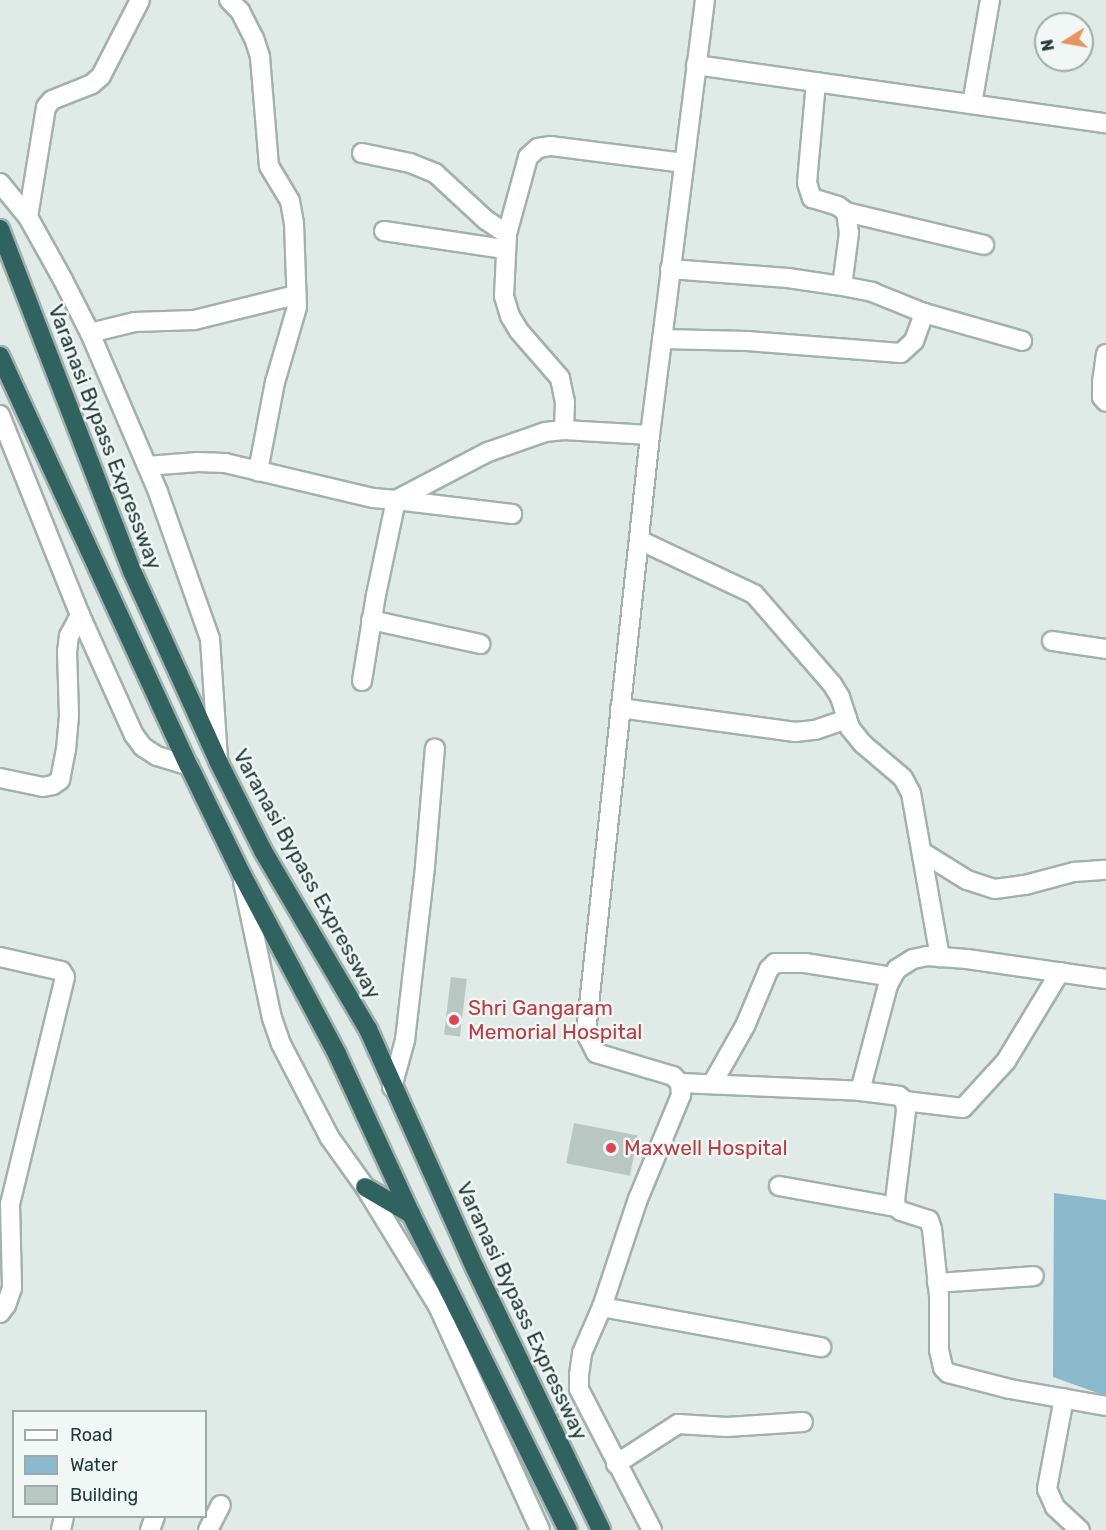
<!DOCTYPE html>
<style>
body{margin:0}
#map{position:relative;width:1106px;height:1530px;overflow:hidden;background:#e0eae7;font-family:Rubik,sans-serif}
div>[style]{position:absolute}
.water>*{inset:0;background:#8bb9cc}
.building>*{inset:0;background:#b9c7c3;transform-origin:0 0}
.roads{filter:drop-shadow(2px 0 #a3b1ae) drop-shadow(-2px 0 #a3b1ae) drop-shadow(0 2px #a3b1ae) drop-shadow(0 -2px #a3b1ae)}
.street>*{height:18px;margin:-9px;padding:0 9px;transform-origin:9px;border-radius:9px;background:#fff}
.secondary>*{height:18px;margin:-9px;padding:0 9px;transform-origin:9px;border-radius:9px;background:#fff}
.highway>*{height:18px;margin:-9px;padding:0 9px;transform-origin:9px;border-radius:9px;background:#30635f}
.dots>*{width:16px;height:16px;translate:-50% -50%;box-sizing:border-box;border:3px solid #f0f7f4;border-radius:50%}
span{translate:-50% -50%;white-space:nowrap;text-align:center;line-height:1.15;-webkit-text-stroke:5px #f0f7f4;paint-order:stroke}
.street-label{font-size:21px;color:#223936}
.health-label{font-size:21px;color:#be3a42}
.left{translate:0 -50%;text-align:left}
.legend{position:absolute;left:12px;top:1410px;width:195px;height:108px;box-sizing:border-box;background:#f0f7f4;border:2px solid #9eaba8;margin:0;padding:8px 10px;list-style:none;font-size:18px;color:#223936}
.legend li{display:flex;align-items:center;gap:12px;height:30px}
.legend b{width:30px;border:2px solid #9eaba8}
.north{position:absolute;left:1034px;top:12px;width:60px;height:60px;box-sizing:border-box;background:#f0f7f4;border:2px solid #9eaba8;border-radius:50%;rotate:259deg;font-size:16px;font-weight:700;line-height:24px;text-align:center;color:#223936}
.north::after{content:'';display:block;margin:auto;width:21px;height:27px;background:#e89360;clip-path:polygon(50% 0,100% 100%,50% 72%,0 100%)}
</style>
<div id="map">
<div class="water">
<div style="clip-path:polygon(1054px 1193px,1106px 1200px,1106px 1396px,1053px 1377px)"></div>
</div>
<div class="building">
<div style="left:451px;top:977px;width:16px;height:58px;rotate:7deg"></div>
<div style="left:574px;top:1123px;width:65px;height:41px;rotate:11deg"></div>
</div>
<div class="roads">
<div class="street">
<div style="left:229px;top:0;width:16px;rotate:45deg"></div>
<div style="left:240px;top:11px;width:30px;rotate:63deg"></div>
<div style="left:254px;top:38px;width:20px;rotate:72deg"></div>
<div style="left:260px;top:57px;width:109px;rotate:85.3deg"></div>
<div style="left:269px;top:166px;width:41px;rotate:59deg"></div>
<div style="left:290px;top:201px;width:22px;rotate:80deg"></div>
<div style="left:294px;top:223px;width:84px;rotate:88deg"></div>
<div style="left:297px;top:307px;width:78px;rotate:106.3deg"></div>
<div style="left:275px;top:382px;width:91px;rotate:100.8deg"></div>
<div style="left:696px;top:65px;width:414px;rotate:8.1deg"></div>
<div style="left:816px;top:82px;width:101px;rotate:95.1deg"></div>
<div style="left:807px;top:183px;width:16px;rotate:72deg"></div>
<div style="left:812px;top:198px;width:27px;rotate:17deg"></div>
<div style="left:838px;top:206px;width:10px;rotate:37deg"></div>
<div style="left:846px;top:212px;width:21px;rotate:82deg"></div>
<div style="left:849px;top:233px;width:53px;rotate:97.5deg"></div>
<div style="left:972px;top:104px;width:106px;rotate:-80.2deg"></div>
<div style="left:362px;top:153px;width:49px;rotate:11.8deg"></div>
<div style="left:410px;top:163px;width:27px;rotate:22deg"></div>
<div style="left:435px;top:173px;width:69px;rotate:42.7deg"></div>
<div style="left:486px;top:220px;width:25px;rotate:34deg"></div>
<div style="left:0;top:183px;width:44px;rotate:50.5deg"></div>
<div style="left:28px;top:217px;width:72px;rotate:60.9deg"></div>
<div style="left:63px;top:280px;width:59px;rotate:63deg"></div>
<div style="left:90px;top:333px;width:173px;rotate:66.8deg"></div>
<div style="left:158px;top:492px;width:156px;rotate:70.5deg"></div>
<div style="left:210px;top:639px;width:120px;rotate:86.2deg"></div>
<div style="left:846px;top:212px;width:142px;rotate:13.4deg"></div>
<div style="left:28px;top:217px;width:111px;rotate:-80.7deg"></div>
<div style="left:46px;top:107px;width:9px;rotate:-49deg"></div>
<div style="left:52px;top:100px;width:43px;rotate:-21.8deg"></div>
<div style="left:92px;top:84px;width:12px;rotate:-42deg"></div>
<div style="left:101px;top:76px;width:85px;rotate:-62.8deg"></div>
<div style="left:384px;top:231px;width:122px;rotate:8.5deg"></div>
<div style="left:670px;top:269px;width:118px;rotate:4.4deg"></div>
<div style="left:788px;top:278px;width:55px;rotate:8.4deg"></div>
<div style="left:842px;top:286px;width:31px;rotate:11deg"></div>
<div style="left:872px;top:292px;width:56px;rotate:22deg"></div>
<div style="left:924px;top:313px;width:102px;rotate:15.9deg"></div>
<div style="left:90px;top:333px;width:46px;rotate:-13.7deg"></div>
<div style="left:135px;top:322px;width:59px;rotate:-1.9deg"></div>
<div style="left:194px;top:320px;width:105px;rotate:-13.8deg"></div>
<div style="left:662px;top:339px;width:85px;rotate:1.3deg"></div>
<div style="left:747px;top:341px;width:154px;rotate:4.5deg"></div>
<div style="left:901px;top:353px;width:18px;rotate:-43deg"></div>
<div style="left:914px;top:341px;width:30px;rotate:-70deg"></div>
<div style="left:1106px;top:354px;width:28px;rotate:98deg"></div>
<div style="left:1102px;top:382px;width:15px;rotate:90deg"></div>
<div style="left:1102px;top:397px;width:6px;rotate:51deg"></div>
<div style="left:0;top:415px;width:215px;rotate:68.2deg"></div>
<div style="left:80px;top:615px;width:132px;rotate:65.8deg"></div>
<div style="left:134px;top:735px;width:15px;rotate:53deg"></div>
<div style="left:143px;top:747px;width:17px;rotate:33deg"></div>
<div style="left:157px;top:756px;width:34px;rotate:17deg"></div>
<div style="left:564px;top:430px;width:28px;rotate:-88deg"></div>
<div style="left:565px;top:402px;width:25px;rotate:-102deg"></div>
<div style="left:560px;top:378px;width:62px;rotate:-131.1deg"></div>
<div style="left:519px;top:331px;width:17px;rotate:-121deg"></div>
<div style="left:510px;top:316px;width:21px;rotate:-107deg"></div>
<div style="left:504px;top:296px;width:62px;rotate:-87.2deg"></div>
<div style="left:507px;top:234px;width:80px;rotate:-74.7deg"></div>
<div style="left:528px;top:157px;width:13px;rotate:-42deg"></div>
<div style="left:538px;top:148px;width:13px;rotate:-9deg"></div>
<div style="left:551px;top:146px;width:133px;rotate:7.3deg"></div>
<div style="left:147px;top:466px;width:51px;rotate:-4.5deg"></div>
<div style="left:198px;top:462px;width:27px;rotate:2deg"></div>
<div style="left:225px;top:463px;width:152px;rotate:13.3deg"></div>
<div style="left:373px;top:498px;width:23px;rotate:5deg"></div>
<div style="left:396px;top:500px;width:104px;rotate:-27.6deg"></div>
<div style="left:488px;top:452px;width:60px;rotate:-19.3deg"></div>
<div style="left:545px;top:432px;width:19px;rotate:-6deg"></div>
<div style="left:564px;top:430px;width:86px;rotate:3.3deg"></div>
<div style="left:639px;top:540px;width:127px;rotate:25.2deg"></div>
<div style="left:754px;top:594px;width:119px;rotate:49.1deg"></div>
<div style="left:832px;top:684px;width:15px;rotate:58deg"></div>
<div style="left:840px;top:697px;width:33px;rotate:72deg"></div>
<div style="left:850px;top:728px;width:21px;rotate:51deg"></div>
<div style="left:863px;top:744px;width:52px;rotate:40.4deg"></div>
<div style="left:903px;top:778px;width:17px;rotate:62deg"></div>
<div style="left:911px;top:793px;width:167px;rotate:80deg"></div>
<div style="left:371px;top:620px;width:112px;rotate:12.4deg"></div>
<div style="left:1052px;top:641px;width:55px;rotate:8.4deg"></div>
<div style="left:362px;top:681px;width:87px;rotate:-80.8deg"></div>
<div style="left:376px;top:595px;width:97px;rotate:-78.1deg"></div>
<div style="left:396px;top:500px;width:117px;rotate:6.9deg"></div>
<div style="left:620px;top:708px;width:177px;rotate:7.8deg"></div>
<div style="left:795px;top:732px;width:20px;rotate:-6deg"></div>
<div style="left:815px;top:730px;width:34px;rotate:-19deg"></div>
<div style="left:0;top:778px;width:44px;rotate:11.8deg"></div>
<div style="left:43px;top:787px;width:10px;rotate:-11deg"></div>
<div style="left:53px;top:785px;width:9px;rotate:-36deg"></div>
<div style="left:60px;top:780px;width:31px;rotate:-79deg"></div>
<div style="left:66px;top:750px;width:35px;rotate:-85deg"></div>
<div style="left:69px;top:715px;width:63px;rotate:-91.8deg"></div>
<div style="left:67px;top:652px;width:16px;rotate:-83deg"></div>
<div style="left:69px;top:636px;width:24px;rotate:-62deg"></div>
<div style="left:922px;top:852px;width:53px;rotate:31.9deg"></div>
<div style="left:967px;top:880px;width:29px;rotate:18deg"></div>
<div style="left:995px;top:889px;width:30px;rotate:-8deg"></div>
<div style="left:1025px;top:885px;width:51px;rotate:-14.9deg"></div>
<div style="left:1074px;top:872px;width:32px;rotate:-4deg"></div>
<div style="left:0;top:957px;width:63px;rotate:12.9deg"></div>
<div style="left:61px;top:971px;width:7px;rotate:56deg"></div>
<div style="left:65px;top:977px;width:234px;rotate:103.6deg"></div>
<div style="left:10px;top:1204px;width:84px;rotate:88.6deg"></div>
<div style="left:12px;top:1288px;width:18px;rotate:109deg"></div>
<div style="left:6px;top:1305px;width:10px;rotate:127deg"></div>
<div style="left:680px;top:1083px;width:180px;rotate:2.5deg"></div>
<div style="left:860px;top:1091px;width:39px;rotate:7deg"></div>
<div style="left:899px;top:1096px;width:8px;rotate:40deg"></div>
<div style="left:905px;top:1101px;width:10px;rotate:84deg"></div>
<div style="left:906px;top:1111px;width:90px;rotate:97deg"></div>
<div style="left:895px;top:1200px;width:7px;rotate:82deg"></div>
<div style="left:896px;top:1207px;width:6px;rotate:39deg"></div>
<div style="left:901px;top:1211px;width:29px;rotate:18deg"></div>
<div style="left:929px;top:1220px;width:9px;rotate:72deg"></div>
<div style="left:932px;top:1229px;width:67px;rotate:84deg"></div>
<div style="left:939px;top:1296px;width:54px;rotate:90deg"></div>
<div style="left:939px;top:1350px;width:18px;rotate:77deg"></div>
<div style="left:943px;top:1368px;width:7px;rotate:45deg"></div>
<div style="left:948px;top:1373px;width:64px;rotate:14.5deg"></div>
<div style="left:1010px;top:1389px;width:97px;rotate:10deg"></div>
<div style="left:712px;top:1084px;width:67px;rotate:-60.4deg"></div>
<div style="left:745px;top:1026px;width:62px;rotate:-67.2deg"></div>
<div style="left:769px;top:969px;width:8px;rotate:-45deg"></div>
<div style="left:775px;top:963px;width:30px"></div>
<div style="left:805px;top:963px;width:88px;rotate:9.1deg"></div>
<div style="left:392px;top:1087px;width:49px;rotate:-74.5deg"></div>
<div style="left:405px;top:1040px;width:175px;rotate:-83.4deg"></div>
<div style="left:425px;top:866px;width:118px;rotate:-85.2deg"></div>
<div style="left:860px;top:1091px;width:110px;rotate:-75.2deg"></div>
<div style="left:888px;top:985px;width:18px;rotate:-61deg"></div>
<div style="left:897px;top:969px;width:19px;rotate:-32deg"></div>
<div style="left:913px;top:959px;width:14px;rotate:-12deg"></div>
<div style="left:927px;top:956px;width:40px;rotate:4.3deg"></div>
<div style="left:967px;top:959px;width:140px;rotate:8.2deg"></div>
<div style="left:905px;top:1101px;width:58px;rotate:6.9deg"></div>
<div style="left:963px;top:1108px;width:64px;rotate:-47.5deg"></div>
<div style="left:1006px;top:1061px;width:104px;rotate:-58.8deg"></div>
<div style="left:779px;top:1186px;width:119px;rotate:10.2deg"></div>
<div style="left:937px;top:1283px;width:97px;rotate:-4.1deg"></div>
<div style="left:602px;top:1307px;width:223px;rotate:10.4deg"></div>
<div style="left:1064px;top:1398px;width:93px;rotate:100.6deg"></div>
<div style="left:1047px;top:1489px;width:20px;rotate:66deg"></div>
<div style="left:1055px;top:1507px;width:34px;rotate:43deg"></div>
<div style="left:616px;top:1464px;width:74px;rotate:-32.8deg"></div>
<div style="left:678px;top:1424px;width:49px;rotate:3.5deg"></div>
<div style="left:727px;top:1427px;width:76px;rotate:-3.8deg"></div>
<div style="left:61px;top:1530px;width:14px;rotate:-78deg"></div>
<div style="left:150px;top:1530px;width:15px;rotate:-70deg"></div>
<div style="left:208px;top:1530px;width:28px;rotate:-63deg"></div>
<div style="left:652px;top:1530px;width:159px;rotate:-117.4deg"></div>
<div style="left:579px;top:1389px;width:14px;rotate:-90deg"></div>
<div style="left:579px;top:1375px;width:22px;rotate:-82deg"></div>
<div style="left:582px;top:1353px;width:50px;rotate:-66.5deg"></div>
<div style="left:602px;top:1307px;width:114px;rotate:-71.6deg"></div>
<div style="left:638px;top:1199px;width:113px;rotate:-67.5deg"></div>
<div style="left:681px;top:1095px;width:12px;rotate:-95deg"></div>
<div style="left:680px;top:1083px;width:10px;rotate:-135deg"></div>
<div style="left:673px;top:1076px;width:80px;rotate:-163.4deg"></div>
<div style="left:596px;top:1053px;width:22px;rotate:-117deg"></div>
<div style="left:586px;top:1033px;width:601px;rotate:-83.89deg"></div>
<div style="left:650px;top:435px;width:438px;rotate:-82.8deg"></div>
</div>
<div class="secondary">
<div style="left:243px;top:882px;width:139px;rotate:78deg"></div>
<div style="left:272px;top:1018px;width:28px;rotate:71deg"></div>
<div style="left:281px;top:1044px;width:106px;rotate:62.5deg"></div>
<div style="left:330px;top:1138px;width:60px;rotate:54.5deg"></div>
<div style="left:365px;top:1187px;width:140px;rotate:58.5deg"></div>
<div style="left:438px;top:1306px;width:246px;rotate:65.5deg"></div>
</div>
<div class="highway">
<div style="left:0;top:229px;width:367px;rotate:68.9deg"></div>
<div style="left:132px;top:571px;width:209px;rotate:65.6deg"></div>
<div style="left:218px;top:761px;width:101px;rotate:63.4deg"></div>
<div style="left:263px;top:851px;width:207px;rotate:59.5deg"></div>
<div style="left:368px;top:1029px;width:262px;rotate:65.9deg"></div>
<div style="left:475px;top:1268px;width:291px;rotate:64.3deg"></div>
<div style="left:0;top:356px;width:451px;rotate:65.3deg"></div>
<div style="left:189px;top:766px;width:121px;rotate:64.1deg"></div>
<div style="left:242px;top:875px;width:203px;rotate:62deg"></div>
<div style="left:337px;top:1054px;width:176px;rotate:65.2deg"></div>
<div style="left:411px;top:1214px;width:353px;rotate:63.6deg"></div>
<div style="left:365px;top:1187px;width:53px;rotate:30.4deg"></div>
</div>
</div>
<div class="dots">
<div style="left:454px;top:1020px;background:#e0444e"></div>
<div style="left:611px;top:1148px;background:#e0444e"></div>
</div>
<div class="street-label">
<span style="left:105px;top:437px;rotate:69deg">Varanasi Bypass Expressway</span>
<span style="left:307px;top:874px;rotate:61deg">Varanasi Bypass Expressway</span>
<span style="left:522px;top:1311px;rotate:65deg">Varanasi Bypass Expressway</span>
</div>
<div class="health-label">
<span class="left" style="left:468px;top:1020px">Shri Gangaram<br>Memorial Hospital</span>
<span class="left" style="left:624px;top:1148px">Maxwell Hospital</span>
</div>
<ul class="legend">
<li><b style="height:8px;background:#fff"></b>Road</li>
<li><b style="height:16px;background:#8bb9cc"></b>Water</li>
<li><b style="height:16px;background:#b9c7c3"></b>Building</li>
</ul>
<div class="north">N</div>
</div>
